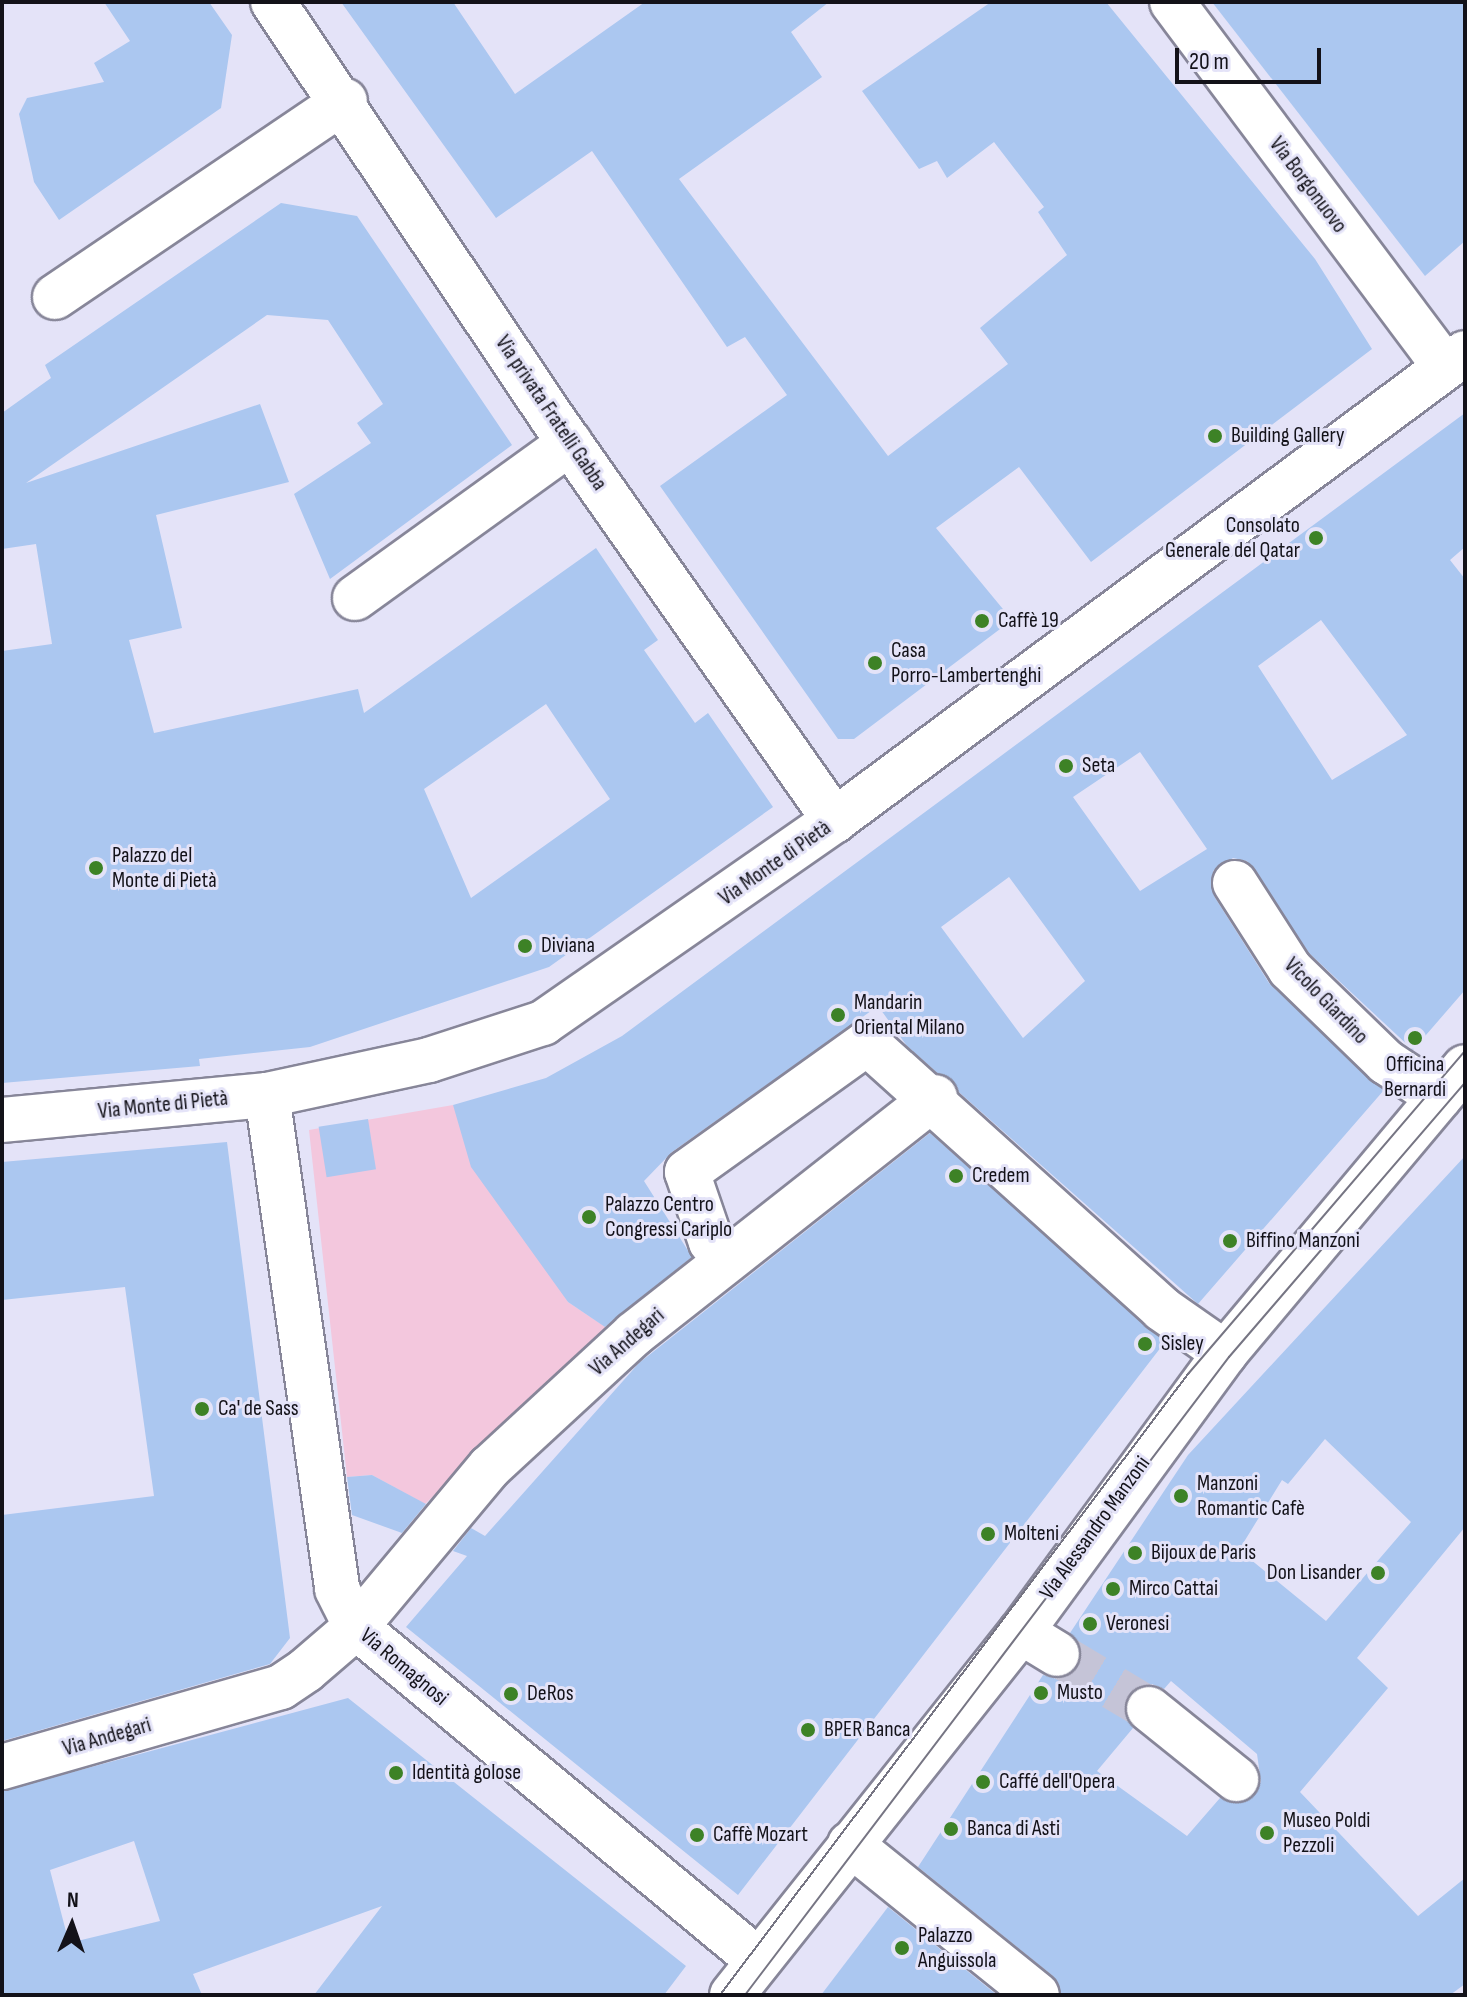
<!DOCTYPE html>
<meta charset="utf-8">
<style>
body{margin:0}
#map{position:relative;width:1467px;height:1997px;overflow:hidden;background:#e4e3f8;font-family:"Sofia Sans Condensed",sans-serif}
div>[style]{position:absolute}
.green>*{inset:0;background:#f3c7dd}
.building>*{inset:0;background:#abc7f0;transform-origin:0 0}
.minor-tunnel>*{height:44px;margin-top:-22px;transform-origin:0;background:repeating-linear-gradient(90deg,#c5c4d7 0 44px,transparent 0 66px)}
.roads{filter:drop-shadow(2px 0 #878699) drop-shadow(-2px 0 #878699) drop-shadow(0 2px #878699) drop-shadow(0 -2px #878699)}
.minor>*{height:44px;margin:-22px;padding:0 22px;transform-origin:22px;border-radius:22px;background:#fff}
.tram>*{height:2px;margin:-1px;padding:0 1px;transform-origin:1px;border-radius:1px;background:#767583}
.dots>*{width:22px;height:22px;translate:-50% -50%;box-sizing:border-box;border:4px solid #e4e3f8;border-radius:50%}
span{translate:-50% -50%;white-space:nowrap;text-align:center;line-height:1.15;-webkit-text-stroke:6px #e4e3f8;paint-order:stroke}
.street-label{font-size:22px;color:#131219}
.poi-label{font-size:22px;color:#131219}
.left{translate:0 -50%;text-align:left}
.right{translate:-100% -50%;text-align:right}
.frame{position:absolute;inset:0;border:4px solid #131219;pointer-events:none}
.north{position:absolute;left:32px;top:1885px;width:80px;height:80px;-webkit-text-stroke:6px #e4e3f8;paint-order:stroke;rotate:2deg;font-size:22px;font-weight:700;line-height:32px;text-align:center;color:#131219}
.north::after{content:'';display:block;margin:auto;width:28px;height:36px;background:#131219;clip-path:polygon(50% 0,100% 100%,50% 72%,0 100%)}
.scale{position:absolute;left:1175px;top:48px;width:146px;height:36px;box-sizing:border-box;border:4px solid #131219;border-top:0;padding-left:10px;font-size:24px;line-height:28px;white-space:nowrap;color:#131219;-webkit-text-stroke:6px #e4e3f8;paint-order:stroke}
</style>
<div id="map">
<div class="green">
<div style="clip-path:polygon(453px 1105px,568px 1302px,610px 1330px,425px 1504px,372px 1475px,347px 1477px,309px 1130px)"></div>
</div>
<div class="building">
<div style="clip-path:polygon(104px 2px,209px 2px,232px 35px,221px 108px,59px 220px,34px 182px,19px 114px,27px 98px,104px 82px,94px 63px,130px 41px)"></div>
<div style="clip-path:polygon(341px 2px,453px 2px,515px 94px,645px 2px,829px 2px,791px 32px,822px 77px,679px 179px,888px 456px,1008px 364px,980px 328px,1067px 255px,1038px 212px,1044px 207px,994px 142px,947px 178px,937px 161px,919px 169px,862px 91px,991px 2px,1106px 2px,1315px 259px,1372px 349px,1091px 562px,1019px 467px,936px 528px,1012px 620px,854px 739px,838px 739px,660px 486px,787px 395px,745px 337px,727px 347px,592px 151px,496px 218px)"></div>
<div style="clip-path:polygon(1212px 2px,1465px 2px,1465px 241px,1425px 276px)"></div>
<div style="clip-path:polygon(evenodd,281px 203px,357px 216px,512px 445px,330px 579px,294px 494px,371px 443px,357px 423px,383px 404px,328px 320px,267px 315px,26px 483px,260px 404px,289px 482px,156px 515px,182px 628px,129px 640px,154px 733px,358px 689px,364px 713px,596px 548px,658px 640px,644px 650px,695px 723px,708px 713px,773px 807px,549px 967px,310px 1047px,199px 1059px,200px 1066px,2px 1083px,2px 651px,52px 644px,36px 544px,2px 549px,2px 413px,51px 378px,45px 365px,281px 203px,546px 704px,610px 799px,471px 898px,424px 789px,546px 704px)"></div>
<div style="clip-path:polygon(evenodd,1465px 413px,1465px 547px,1450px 560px,1465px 579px,1465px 990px,1413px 1050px,1309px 953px,1247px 861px,1233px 858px,1213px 871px,1214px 896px,1269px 983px,1384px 1090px,1198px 1304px,907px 1046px,878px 1006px,672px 1152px,644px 1181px,692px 1257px,605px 1327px,568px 1302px,471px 1167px,453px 1105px,546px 1078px,622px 1036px,1465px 413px,1321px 620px,1407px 735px,1332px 780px,1258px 666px,1321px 620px,1465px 413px,1140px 752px,1207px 849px,1140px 891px,1073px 797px,1140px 752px,1465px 413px,1009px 877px,1085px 981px,1023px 1038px,941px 927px,1009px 877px)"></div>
<div style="left:368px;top:1119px;width:51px;height:50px;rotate:81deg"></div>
<div style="clip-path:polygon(930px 1133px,1165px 1342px,738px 1895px,406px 1627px,467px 1556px,453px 1551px,471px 1528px,485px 1536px,639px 1363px)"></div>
<div style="clip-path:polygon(227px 1142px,290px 1638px,270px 1664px,2px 1741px,2px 1515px,154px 1496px,125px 1287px,2px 1300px,2px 1162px)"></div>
<div style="clip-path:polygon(evenodd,1465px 1156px,1465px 1527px,1357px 1658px,1388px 1688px,1300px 1792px,1418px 1916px,1465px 1878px,1465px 1984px,1450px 1995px,1061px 1995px,1053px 1976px,918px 1867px,1043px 1675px,1057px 1679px,1078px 1668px,1082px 1654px,1070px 1633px,1188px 1455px,1465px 1156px,1325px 1439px,1411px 1522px,1326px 1621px,1239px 1550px,1282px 1480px,1288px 1484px,1325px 1439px,1465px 1156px,1171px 1681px,1257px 1754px,1261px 1782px,1244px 1802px,1220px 1798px,1187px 1836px,1097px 1771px,1133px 1728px,1124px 1706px,1130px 1693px,1152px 1684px,1164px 1689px,1171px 1681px)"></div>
<div style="clip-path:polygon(372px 1475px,426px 1504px,402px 1533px,352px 1515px,347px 1477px)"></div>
<div style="clip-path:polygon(evenodd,348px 1698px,686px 1966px,664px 1995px,314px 1995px,382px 1906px,193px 1974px,202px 1995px,2px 1995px,2px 1791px,348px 1698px,134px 1841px,160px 1921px,69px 1943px,50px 1870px,134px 1841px)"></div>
<div style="clip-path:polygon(888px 1907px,997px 1995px,821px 1995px)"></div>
</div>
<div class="minor-tunnel">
<div style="left:1057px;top:1654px;width:107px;rotate:30.9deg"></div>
</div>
<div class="roads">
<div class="minor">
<div style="left:273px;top:2px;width:501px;rotate:56.15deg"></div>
<div style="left:552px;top:418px;width:492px;rotate:54.9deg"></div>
<div style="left:1172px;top:2px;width:456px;rotate:53.2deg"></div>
<div style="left:55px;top:297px;width:350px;rotate:-34.1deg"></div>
<div style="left:355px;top:598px;width:265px;rotate:-35.8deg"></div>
<div style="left:1235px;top:883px;width:102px;rotate:57.4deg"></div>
<div style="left:1290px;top:969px;width:134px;rotate:44.1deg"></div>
<div style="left:1386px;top:1062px;width:64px;rotate:33.4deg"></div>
<div style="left:267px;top:1095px;width:499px;rotate:81.9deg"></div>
<div style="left:337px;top:1589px;width:42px;rotate:63.4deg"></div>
<div style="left:356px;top:1627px;width:523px;rotate:39.65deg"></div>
<div style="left:2px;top:1120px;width:266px;rotate:-5.4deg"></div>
<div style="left:267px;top:1095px;width:166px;rotate:-12.2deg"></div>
<div style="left:429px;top:1060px;width:120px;rotate:-18deg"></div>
<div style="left:543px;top:1023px;width:356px;rotate:-34.8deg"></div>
<div style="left:835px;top:820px;width:784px;rotate:-36.55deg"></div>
<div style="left:728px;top:1259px;width:24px;rotate:-135deg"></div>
<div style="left:711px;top:1242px;width:74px;rotate:-108.9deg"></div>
<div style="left:687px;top:1172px;width:221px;rotate:-35.6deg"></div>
<div style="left:867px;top:1043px;width:397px;rotate:42deg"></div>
<div style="left:1162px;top:1309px;width:77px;rotate:34.9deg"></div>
<div style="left:1021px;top:1632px;width:42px;rotate:31.4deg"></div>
<div style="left:1149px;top:1709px;width:112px;rotate:38.8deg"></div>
<div style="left:2px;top:1767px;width:290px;rotate:-16deg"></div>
<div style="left:281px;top:1687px;width:30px;rotate:-34deg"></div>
<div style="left:306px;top:1670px;width:66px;rotate:-40.7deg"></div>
<div style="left:356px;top:1627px;width:209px;rotate:-50.1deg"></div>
<div style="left:490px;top:1467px;width:196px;rotate:-42.7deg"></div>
<div style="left:634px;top:1334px;width:383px;rotate:-38.2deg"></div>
<div style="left:850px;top:1844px;width:240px;rotate:38.9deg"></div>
<div style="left:732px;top:1995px;width:464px;rotate:-51.5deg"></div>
<div style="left:1021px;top:1632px;width:346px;rotate:-53.8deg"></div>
<div style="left:1225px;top:1353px;width:373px;rotate:-50deg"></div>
</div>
</div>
<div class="tram">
<div style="left:720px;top:1995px;width:778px;rotate:-53deg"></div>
<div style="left:1188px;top:1374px;width:426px;rotate:-49.4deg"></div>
<div style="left:745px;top:1995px;width:801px;rotate:-52.82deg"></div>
<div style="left:1229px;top:1357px;width:362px;rotate:-49.3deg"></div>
</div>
<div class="dots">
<div style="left:1215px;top:436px;background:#3d8226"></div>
<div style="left:1316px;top:538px;background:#3d8226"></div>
<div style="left:982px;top:621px;background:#3d8226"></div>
<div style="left:875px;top:663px;background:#3d8226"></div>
<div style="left:1066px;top:766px;background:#3d8226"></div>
<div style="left:96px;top:868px;background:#3d8226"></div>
<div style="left:525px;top:946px;background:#3d8226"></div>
<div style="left:838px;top:1015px;background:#3d8226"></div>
<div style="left:1415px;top:1038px;background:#3d8226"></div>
<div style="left:956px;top:1176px;background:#3d8226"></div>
<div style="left:589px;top:1217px;background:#3d8226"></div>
<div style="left:1230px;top:1241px;background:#3d8226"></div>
<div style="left:1145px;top:1344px;background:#3d8226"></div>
<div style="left:202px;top:1409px;background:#3d8226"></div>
<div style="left:1181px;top:1496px;background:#3d8226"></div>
<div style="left:988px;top:1534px;background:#3d8226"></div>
<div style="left:1135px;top:1553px;background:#3d8226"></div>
<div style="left:1378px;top:1573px;background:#3d8226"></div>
<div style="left:1113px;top:1589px;background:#3d8226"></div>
<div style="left:1090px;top:1624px;background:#3d8226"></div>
<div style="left:1041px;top:1693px;background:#3d8226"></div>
<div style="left:511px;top:1694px;background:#3d8226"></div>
<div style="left:808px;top:1730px;background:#3d8226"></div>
<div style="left:396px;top:1773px;background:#3d8226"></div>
<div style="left:983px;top:1782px;background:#3d8226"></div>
<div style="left:951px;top:1829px;background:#3d8226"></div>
<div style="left:1267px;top:1833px;background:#3d8226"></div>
<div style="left:697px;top:1835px;background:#3d8226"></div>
<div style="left:902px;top:1948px;background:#3d8226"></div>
</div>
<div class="street-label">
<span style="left:1308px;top:185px;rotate:53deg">Via Borgonuovo</span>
<span style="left:551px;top:413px;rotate:56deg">Via privata Fratelli Gabba</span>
<span style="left:775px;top:863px;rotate:-35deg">Via Monte di Pietà</span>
<span style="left:1326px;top:1001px;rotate:46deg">Vicolo Giardino</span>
<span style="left:163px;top:1105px;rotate:-6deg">Via Monte di Pietà</span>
<span style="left:627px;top:1342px;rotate:-41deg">Via Andegari</span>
<span style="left:1095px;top:1528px;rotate:-54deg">Via Alessandro Manzoni</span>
<span style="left:404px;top:1667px;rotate:40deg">Via Romagnosi</span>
<span style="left:107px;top:1737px;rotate:-16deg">Via Andegari</span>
</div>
<div class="poi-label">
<span class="left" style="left:1231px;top:436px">Building Gallery</span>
<span class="right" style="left:1300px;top:538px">Consolato<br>Generale del Qatar</span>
<span class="left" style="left:998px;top:621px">Caffè 19</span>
<span class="left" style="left:891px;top:663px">Casa<br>Porro-Lambertenghi</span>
<span class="left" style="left:1082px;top:766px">Seta</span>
<span class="left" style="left:112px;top:868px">Palazzo del<br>Monte di Pietà</span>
<span class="left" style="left:541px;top:946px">Diviana</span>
<span class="left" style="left:854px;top:1015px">Mandarin<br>Oriental Milano</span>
<span style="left:1415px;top:1077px">Officina<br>Bernardi</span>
<span class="left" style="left:972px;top:1176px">Credem</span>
<span class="left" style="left:605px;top:1217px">Palazzo Centro<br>Congressi Cariplo</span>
<span class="left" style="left:1246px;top:1241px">Biffino Manzoni</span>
<span class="left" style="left:1161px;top:1344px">Sisley</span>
<span class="left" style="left:218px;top:1409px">Ca' de Sass</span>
<span class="left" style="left:1197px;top:1496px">Manzoni<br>Romantic Cafè</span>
<span class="left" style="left:1004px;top:1534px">Molteni</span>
<span class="left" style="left:1151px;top:1553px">Bijoux de Paris</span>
<span class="right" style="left:1362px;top:1573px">Don Lisander</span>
<span class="left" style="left:1129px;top:1589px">Mirco Cattai</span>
<span class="left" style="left:1106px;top:1624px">Veronesi</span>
<span class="left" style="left:1057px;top:1693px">Musto</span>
<span class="left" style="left:527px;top:1694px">DeRos</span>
<span class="left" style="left:824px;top:1730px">BPER Banca</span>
<span class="left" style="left:412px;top:1773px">Identità golose</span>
<span class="left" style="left:999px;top:1782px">Caffé dell'Opera</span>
<span class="left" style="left:1283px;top:1833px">Museo Poldi<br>Pezzoli</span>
<span class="left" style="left:967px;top:1829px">Banca di Asti</span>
<span class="left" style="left:713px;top:1835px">Caffè Mozart</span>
<span class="left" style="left:918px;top:1948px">Palazzo<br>Anguissola</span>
</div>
<div class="frame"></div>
<div class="north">N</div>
<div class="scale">20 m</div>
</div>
